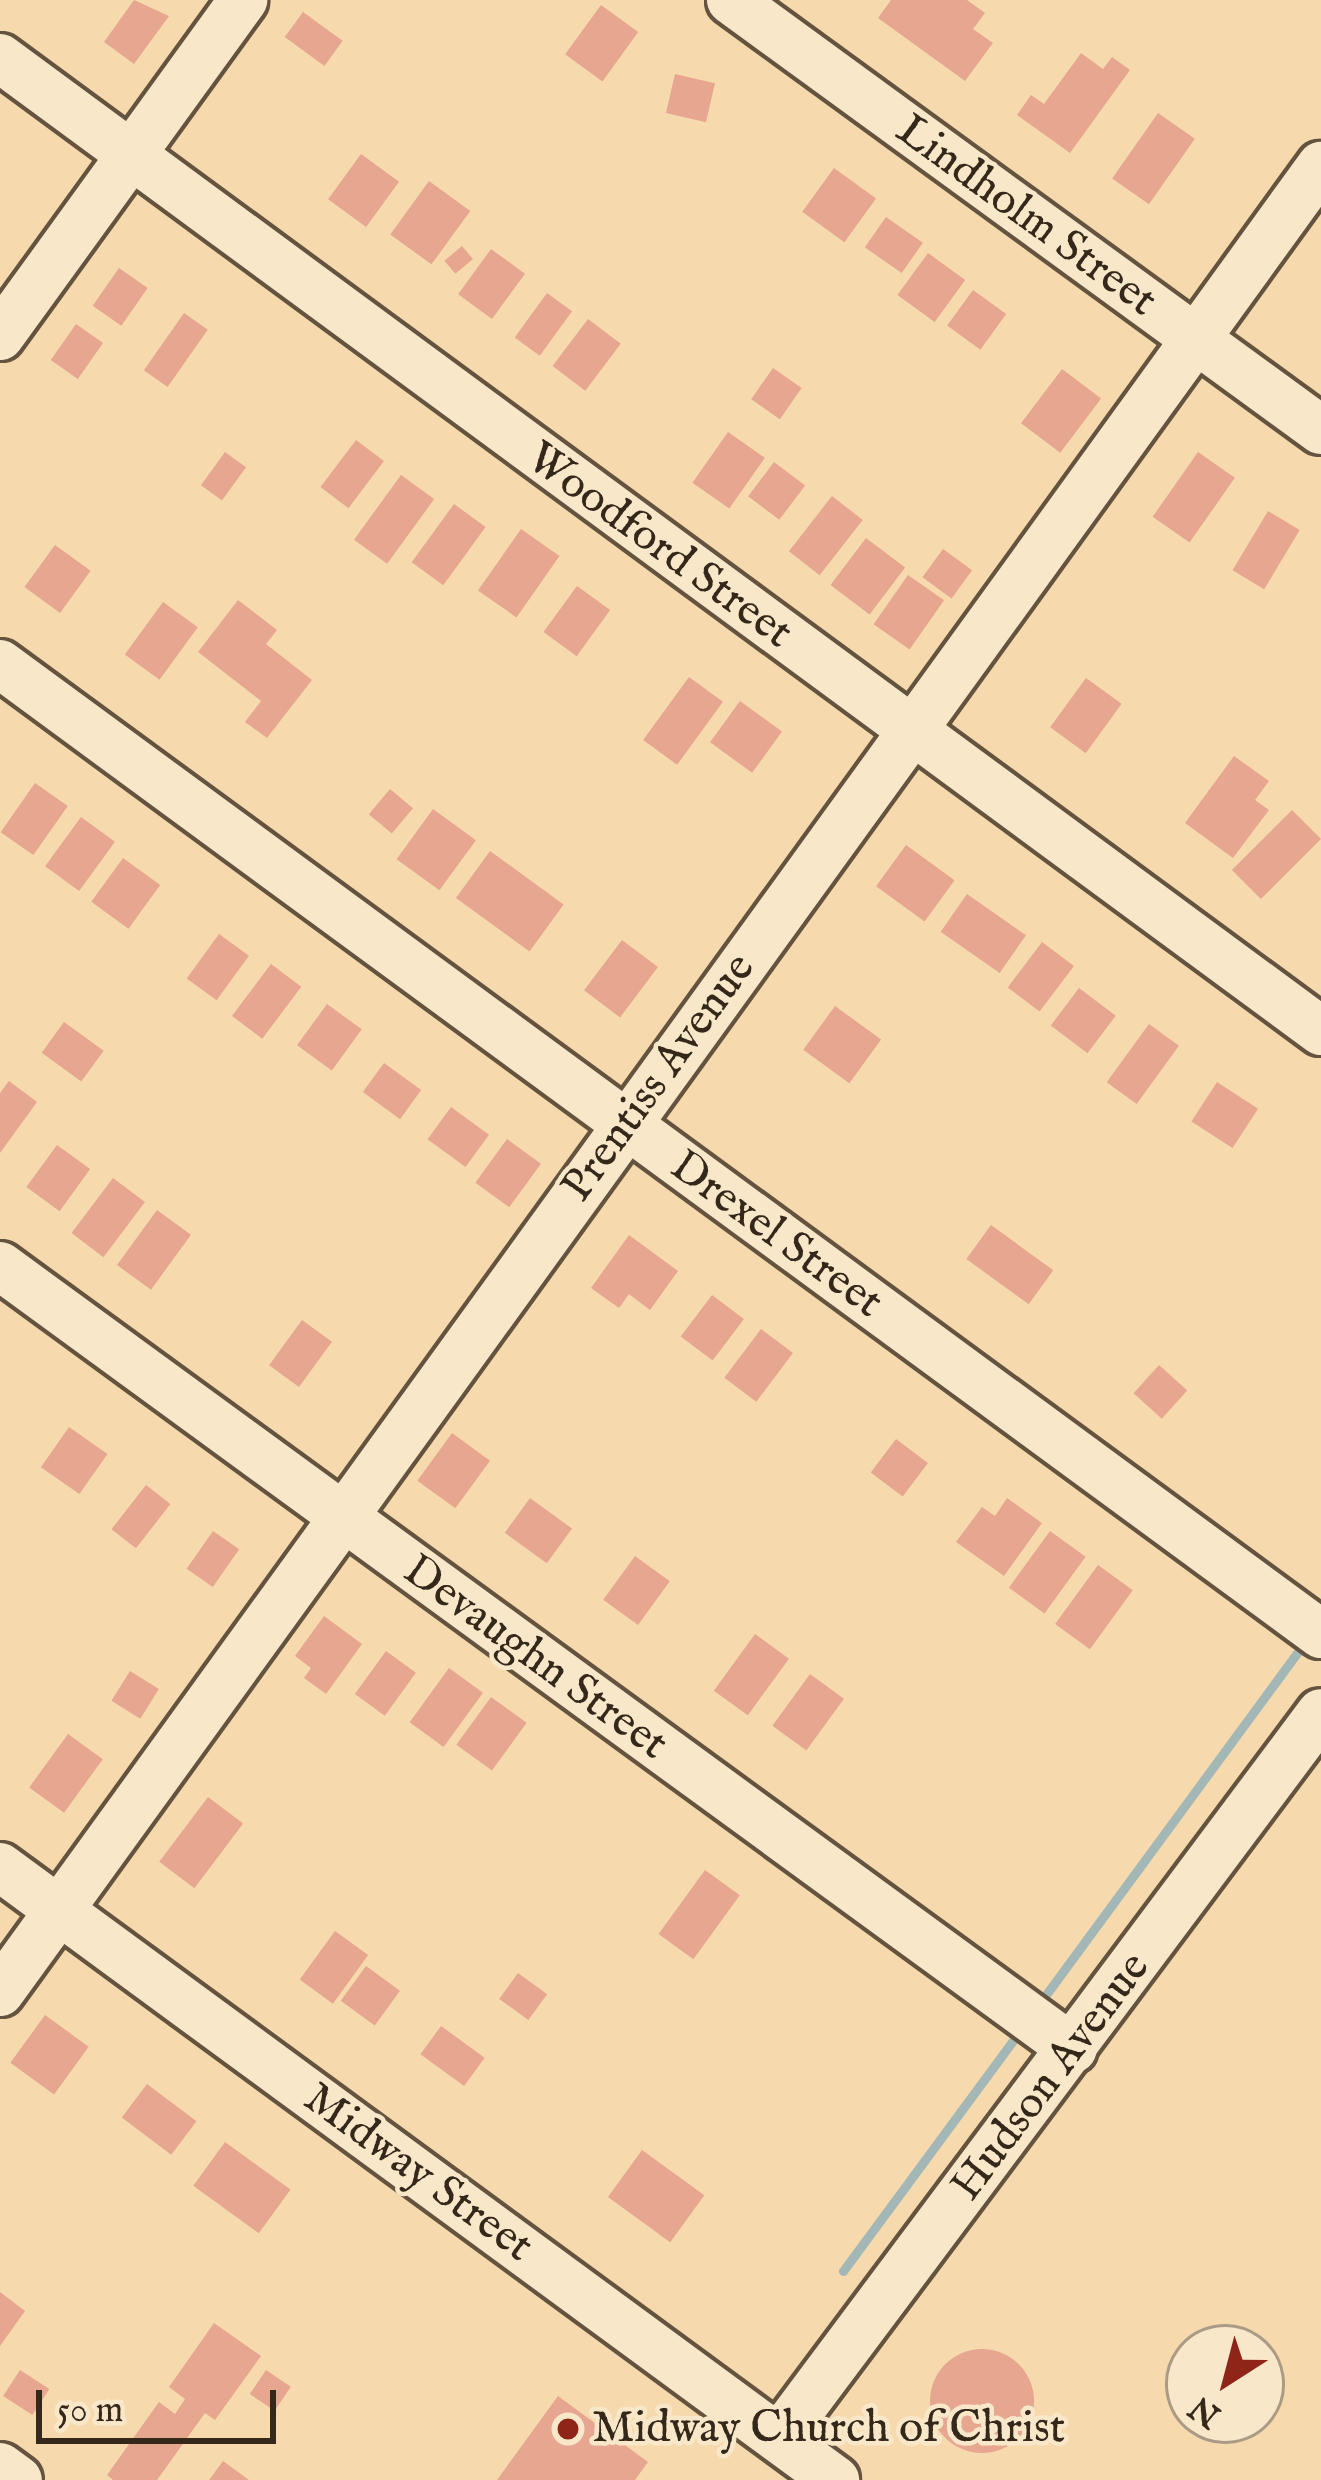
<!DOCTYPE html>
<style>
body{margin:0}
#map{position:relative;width:1321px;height:2480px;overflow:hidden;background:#f6daad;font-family:"IM FELL English",serif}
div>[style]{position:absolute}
.stream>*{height:9px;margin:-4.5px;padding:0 4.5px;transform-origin:4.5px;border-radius:4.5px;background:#a3b8b6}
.building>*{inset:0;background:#e6a690;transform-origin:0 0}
.round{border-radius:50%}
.roads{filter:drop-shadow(3px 0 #64543f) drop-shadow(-3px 0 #64543f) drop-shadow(0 3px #64543f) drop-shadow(0 -3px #64543f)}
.minor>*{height:48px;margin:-24px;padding:0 24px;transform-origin:24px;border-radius:24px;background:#f9e7ca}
.dots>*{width:33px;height:33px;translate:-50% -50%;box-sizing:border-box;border:6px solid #f9e7ca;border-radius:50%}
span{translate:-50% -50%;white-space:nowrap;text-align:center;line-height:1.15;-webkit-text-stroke:9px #f9e7ca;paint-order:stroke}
.street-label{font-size:45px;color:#34281a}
.poi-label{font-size:45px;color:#34281a}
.left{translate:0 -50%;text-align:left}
.north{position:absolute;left:1165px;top:2324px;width:120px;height:120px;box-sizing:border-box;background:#f9e7ca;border:3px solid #aa9b84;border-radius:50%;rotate:216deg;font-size:33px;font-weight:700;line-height:48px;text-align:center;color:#34281a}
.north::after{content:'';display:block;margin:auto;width:42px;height:54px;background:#8f2418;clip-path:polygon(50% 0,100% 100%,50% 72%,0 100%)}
.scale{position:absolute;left:36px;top:2390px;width:240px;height:54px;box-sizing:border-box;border:6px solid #34281a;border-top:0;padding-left:15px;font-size:36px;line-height:42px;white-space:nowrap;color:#34281a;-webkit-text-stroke:9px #f9e7ca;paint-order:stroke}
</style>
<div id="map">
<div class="stream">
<div style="left:1045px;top:1996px;width:429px;rotate:-53.7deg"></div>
<div style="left:843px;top:2271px;width:288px;rotate:-53.6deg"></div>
</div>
<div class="building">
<div style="clip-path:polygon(134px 0,169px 16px,134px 64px,104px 42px)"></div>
<div style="clip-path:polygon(891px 0,967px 0,985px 13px,973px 29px,993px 43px,965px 81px,878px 18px)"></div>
<div style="left:601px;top:5px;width:46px;height:61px;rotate:36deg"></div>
<div style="left:303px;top:12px;width:49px;height:31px;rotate:36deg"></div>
<div style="clip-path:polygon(1081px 53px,1103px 69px,1112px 57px,1130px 70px,1070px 153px,1017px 115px,1031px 95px,1044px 104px)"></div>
<div style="left:675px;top:74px;width:41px;height:40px;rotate:13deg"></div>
<div style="left:1158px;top:113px;width:45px;height:80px;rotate:35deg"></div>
<div style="left:361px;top:154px;width:47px;height:56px;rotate:36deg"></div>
<div style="left:834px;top:168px;width:52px;height:54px;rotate:36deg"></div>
<div style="left:429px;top:181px;width:51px;height:66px;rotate:36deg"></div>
<div style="left:886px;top:217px;width:45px;height:37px;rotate:35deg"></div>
<div style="left:462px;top:246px;width:17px;height:23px;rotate:50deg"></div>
<div style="left:491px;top:249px;width:42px;height:56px;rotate:36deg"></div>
<div style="left:928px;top:253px;width:46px;height:52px;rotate:36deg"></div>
<div style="left:119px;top:268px;width:35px;height:46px;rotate:35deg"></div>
<div style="left:973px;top:290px;width:41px;height:44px;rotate:36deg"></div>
<div style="left:547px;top:293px;width:31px;height:55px;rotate:36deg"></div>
<div style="left:184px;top:313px;width:29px;height:70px;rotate:35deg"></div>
<div style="left:588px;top:319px;width:41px;height:59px;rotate:37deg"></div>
<div style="left:76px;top:324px;width:33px;height:44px;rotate:35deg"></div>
<div style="left:773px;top:368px;width:35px;height:38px;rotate:35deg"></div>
<div style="left:1062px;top:369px;width:49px;height:68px;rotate:37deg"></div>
<div style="left:728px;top:432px;width:45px;height:62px;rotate:35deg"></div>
<div style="left:356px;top:440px;width:35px;height:59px;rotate:37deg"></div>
<div style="left:225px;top:452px;width:26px;height:41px;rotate:36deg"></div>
<div style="left:1198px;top:452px;width:45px;height:79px;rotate:35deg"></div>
<div style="left:774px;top:462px;width:39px;height:43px;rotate:37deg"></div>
<div style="left:401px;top:475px;width:41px;height:80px;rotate:36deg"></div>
<div style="left:832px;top:496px;width:39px;height:70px;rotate:38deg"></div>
<div style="left:454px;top:504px;width:39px;height:72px;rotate:36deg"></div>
<div style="left:1268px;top:511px;width:37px;height:69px;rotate:31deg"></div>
<div style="left:521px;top:529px;width:47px;height:75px;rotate:35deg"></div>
<div style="left:866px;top:538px;width:49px;height:59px;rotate:37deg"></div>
<div style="left:55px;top:545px;width:44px;height:52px;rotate:36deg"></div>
<div style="left:943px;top:549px;width:36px;height:35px;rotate:36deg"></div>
<div style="left:908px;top:575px;width:44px;height:60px;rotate:35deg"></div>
<div style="left:577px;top:586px;width:41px;height:57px;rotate:36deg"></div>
<div style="clip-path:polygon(238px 600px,277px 630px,266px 644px,312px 680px,267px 738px,245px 722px,261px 701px,198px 652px)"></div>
<div style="left:163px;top:602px;width:43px;height:65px;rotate:36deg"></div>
<div style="left:689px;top:677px;width:42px;height:78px;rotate:36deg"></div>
<div style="left:1086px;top:678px;width:44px;height:61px;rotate:36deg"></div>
<div style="left:740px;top:701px;width:52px;height:51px;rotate:36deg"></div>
<div style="clip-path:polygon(1234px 756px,1269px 781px,1255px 800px,1269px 810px,1233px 858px,1185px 823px)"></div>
<div style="left:35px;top:783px;width:40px;height:60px;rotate:35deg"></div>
<div style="left:390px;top:789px;width:30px;height:33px;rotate:40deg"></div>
<div style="left:433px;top:809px;width:53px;height:62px;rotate:36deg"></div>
<div style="left:1292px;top:810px;width:41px;height:85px;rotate:45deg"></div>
<div style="left:81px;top:817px;width:42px;height:61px;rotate:36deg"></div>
<div style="left:906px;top:845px;width:60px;height:51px;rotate:36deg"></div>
<div style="left:490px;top:851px;width:91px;height:58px;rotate:36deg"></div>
<div style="left:123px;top:858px;width:46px;height:54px;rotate:36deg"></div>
<div style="left:967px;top:894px;width:72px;height:46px;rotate:35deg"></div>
<div style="left:219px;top:934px;width:37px;height:55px;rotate:36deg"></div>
<div style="left:622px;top:940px;width:45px;height:63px;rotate:37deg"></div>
<div style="left:1042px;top:942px;width:40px;height:57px;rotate:37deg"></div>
<div style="left:271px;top:964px;width:38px;height:65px;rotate:37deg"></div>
<div style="left:1079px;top:988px;width:46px;height:47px;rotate:37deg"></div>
<div style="left:327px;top:1004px;width:43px;height:51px;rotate:36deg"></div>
<div style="left:835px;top:1006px;width:57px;height:54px;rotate:36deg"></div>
<div style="left:64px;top:1022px;width:49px;height:38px;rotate:36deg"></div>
<div style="left:1149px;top:1024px;width:37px;height:72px;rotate:36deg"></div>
<div style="left:384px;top:1063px;width:46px;height:36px;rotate:36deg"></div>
<div style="clip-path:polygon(9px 1081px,37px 1102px,0 1153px,0 1093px)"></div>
<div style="left:1217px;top:1082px;width:49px;height:47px;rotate:33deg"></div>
<div style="left:451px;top:1107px;width:47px;height:40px;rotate:36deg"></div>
<div style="left:507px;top:1139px;width:42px;height:54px;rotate:36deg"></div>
<div style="left:57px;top:1145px;width:41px;height:52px;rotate:36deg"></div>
<div style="left:113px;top:1178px;width:40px;height:69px;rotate:37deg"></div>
<div style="left:157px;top:1210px;width:42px;height:68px;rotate:36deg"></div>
<div style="left:991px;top:1225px;width:77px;height:42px;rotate:36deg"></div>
<div style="clip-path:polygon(629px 1235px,678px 1271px,650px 1310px,629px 1294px,619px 1308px,591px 1288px)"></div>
<div style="left:712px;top:1295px;width:40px;height:52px;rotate:37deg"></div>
<div style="left:302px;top:1320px;width:37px;height:56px;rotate:36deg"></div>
<div style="left:761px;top:1329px;width:40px;height:61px;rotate:37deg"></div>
<div style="left:1159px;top:1365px;width:38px;height:38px;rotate:42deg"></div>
<div style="left:69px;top:1427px;width:47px;height:49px;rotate:35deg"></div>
<div style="left:452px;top:1433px;width:47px;height:59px;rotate:36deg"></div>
<div style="left:896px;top:1439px;width:40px;height:42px;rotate:37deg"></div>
<div style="left:146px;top:1485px;width:31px;height:56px;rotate:38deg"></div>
<div style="left:530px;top:1498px;width:52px;height:43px;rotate:36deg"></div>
<div style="clip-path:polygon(1007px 1498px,1042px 1523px,1004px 1576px,956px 1542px,982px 1507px,995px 1516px)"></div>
<div style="left:213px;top:1531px;width:32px;height:46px;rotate:35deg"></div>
<div style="left:1050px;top:1531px;width:44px;height:70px;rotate:36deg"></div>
<div style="left:635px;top:1556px;width:43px;height:54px;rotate:36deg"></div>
<div style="left:1098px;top:1565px;width:43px;height:73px;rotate:36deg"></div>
<div style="clip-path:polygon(324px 1616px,362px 1644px,326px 1694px,304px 1678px,311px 1668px,295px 1656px)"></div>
<div style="left:755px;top:1634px;width:42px;height:70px;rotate:36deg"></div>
<div style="left:386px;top:1651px;width:37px;height:53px;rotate:36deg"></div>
<div style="left:449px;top:1668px;width:42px;height:67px;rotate:36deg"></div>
<div style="left:130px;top:1671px;width:34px;height:35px;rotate:32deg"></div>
<div style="left:810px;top:1674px;width:42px;height:64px;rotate:36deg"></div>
<div style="left:491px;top:1697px;width:44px;height:59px;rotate:36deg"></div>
<div style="left:68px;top:1734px;width:43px;height:66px;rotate:36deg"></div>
<div style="left:208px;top:1797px;width:44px;height:81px;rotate:37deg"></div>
<div style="left:705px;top:1870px;width:43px;height:79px;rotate:36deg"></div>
<div style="left:335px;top:1931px;width:41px;height:60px;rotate:36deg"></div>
<div style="left:366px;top:1966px;width:42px;height:43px;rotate:36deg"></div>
<div style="left:518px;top:1973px;width:36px;height:32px;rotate:36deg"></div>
<div style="left:45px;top:2015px;width:54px;height:59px;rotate:36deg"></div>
<div style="left:441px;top:2026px;width:54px;height:35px;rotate:36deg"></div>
<div style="left:147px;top:2084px;width:62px;height:42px;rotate:37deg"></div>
<div style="left:225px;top:2142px;width:81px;height:54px;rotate:36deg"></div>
<div style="left:642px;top:2150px;width:77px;height:58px;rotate:36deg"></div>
<div style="clip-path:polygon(0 2292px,25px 2311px,0 2346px)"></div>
<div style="clip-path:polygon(214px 2323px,261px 2356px,215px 2420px,205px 2413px,157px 2480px,113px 2480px,107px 2475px,159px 2402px,175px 2414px,185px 2399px,169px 2387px)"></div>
<div class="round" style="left:930px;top:2349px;width:104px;height:104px"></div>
<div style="left:20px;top:2370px;width:35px;height:31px;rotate:33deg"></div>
<div style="left:266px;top:2370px;width:30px;height:29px;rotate:34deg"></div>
<div style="clip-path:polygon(558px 2396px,648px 2462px,635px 2480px,497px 2480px)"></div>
<div style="clip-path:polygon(223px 2461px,249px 2480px,209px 2480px)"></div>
</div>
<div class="roads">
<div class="minor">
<div style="left:731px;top:0;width:730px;rotate:36.09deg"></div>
<div style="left:0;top:58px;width:1641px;rotate:36.37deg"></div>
<div style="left:0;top:336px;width:415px;rotate:-54.1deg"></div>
<div style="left:0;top:664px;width:1639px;rotate:36.29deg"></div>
<div style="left:0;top:1266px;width:1328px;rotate:36.12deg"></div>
<div style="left:0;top:1867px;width:1036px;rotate:36.28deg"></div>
<div style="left:0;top:1992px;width:2254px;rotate:-54.12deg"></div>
<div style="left:779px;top:2438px;width:905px;rotate:-53.22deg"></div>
<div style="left:0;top:2467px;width:22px;rotate:36deg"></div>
</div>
</div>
<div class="dots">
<div style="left:568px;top:2429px;background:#8f2418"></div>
</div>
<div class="street-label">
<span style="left:1026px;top:216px;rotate:36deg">Lindholm Street</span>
<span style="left:659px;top:546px;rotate:36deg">Woodford Street</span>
<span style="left:659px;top:1078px;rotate:-54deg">Prentiss Avenue</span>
<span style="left:776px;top:1235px;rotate:36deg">Drexel Street</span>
<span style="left:535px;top:1658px;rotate:36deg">Devaughn Street</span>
<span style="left:1051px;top:2077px;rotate:-53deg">Hudson Avenue</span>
<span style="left:418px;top:2173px;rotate:36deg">Midway Street</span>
</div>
<div class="poi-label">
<span class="left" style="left:592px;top:2429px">Midway Church of Christ</span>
</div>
<div class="north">N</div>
<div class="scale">50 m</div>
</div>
